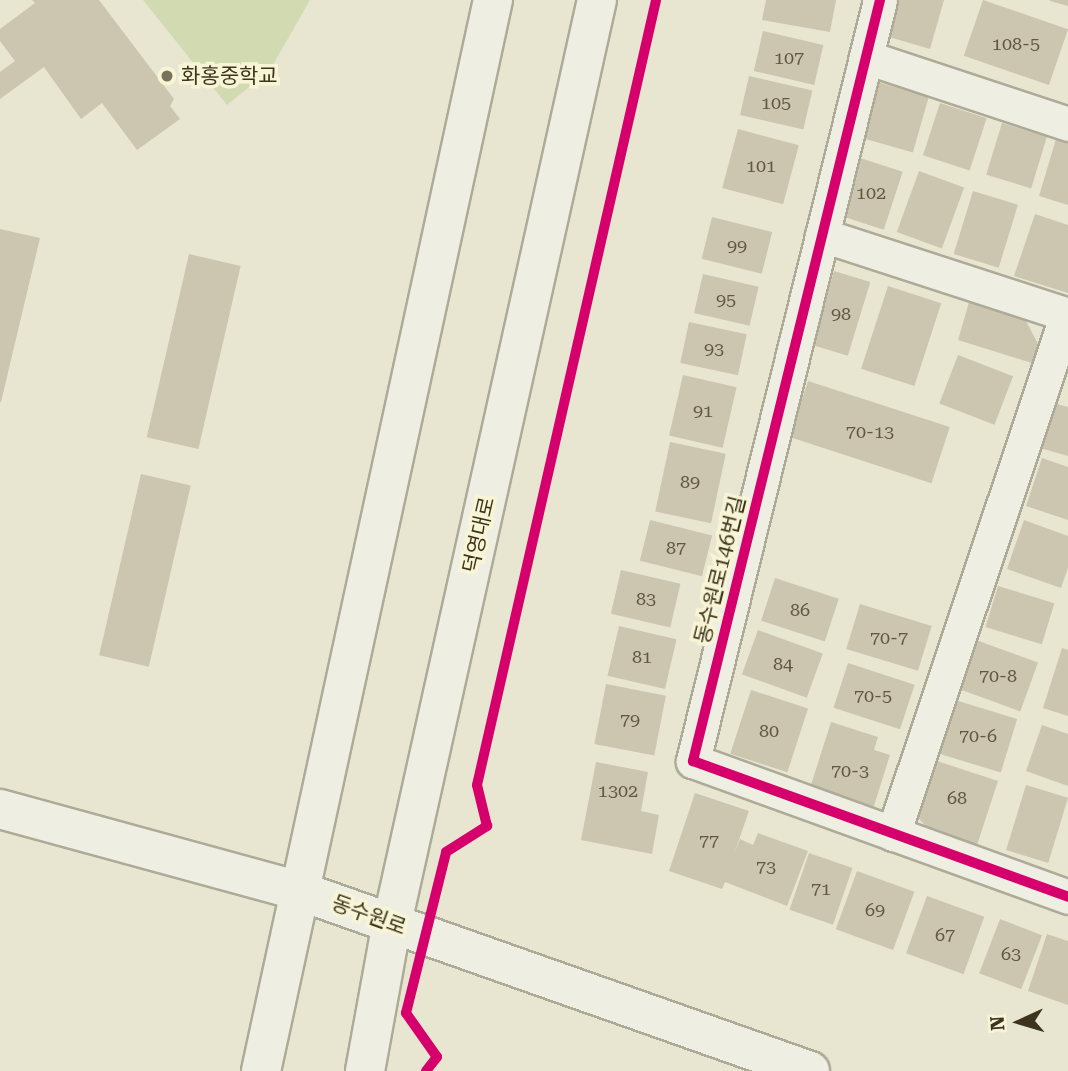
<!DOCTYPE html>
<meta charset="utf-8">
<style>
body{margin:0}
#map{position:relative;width:1068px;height:1071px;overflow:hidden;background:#e8e6d0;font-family:"Roboto Serif","Noto Sans KR",serif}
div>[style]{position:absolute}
.green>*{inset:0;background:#d1dab1}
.building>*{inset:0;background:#ccc5b0;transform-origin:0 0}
.roads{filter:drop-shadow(2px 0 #adaa98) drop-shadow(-2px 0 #adaa98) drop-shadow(0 2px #adaa98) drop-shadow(0 -2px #adaa98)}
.minor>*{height:33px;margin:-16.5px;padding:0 16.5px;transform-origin:16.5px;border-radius:16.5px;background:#efeee2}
.secondary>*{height:38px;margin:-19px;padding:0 19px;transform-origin:19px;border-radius:19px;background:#efeee2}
.cycleway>*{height:10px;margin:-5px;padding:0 5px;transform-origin:5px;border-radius:5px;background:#d6006c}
.dots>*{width:19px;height:19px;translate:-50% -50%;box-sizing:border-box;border:4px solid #f8f5d6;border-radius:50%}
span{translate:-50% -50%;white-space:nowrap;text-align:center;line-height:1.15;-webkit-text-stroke:7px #f8f5d6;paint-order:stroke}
.number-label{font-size:18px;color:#625842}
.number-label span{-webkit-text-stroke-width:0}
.poi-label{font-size:21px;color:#3e341e}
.left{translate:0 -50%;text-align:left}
.street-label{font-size:21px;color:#3e341e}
.north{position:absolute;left:984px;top:987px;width:70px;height:70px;-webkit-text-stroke:5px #f8f5d6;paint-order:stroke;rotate:266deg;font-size:19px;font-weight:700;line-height:28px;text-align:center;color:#3e341e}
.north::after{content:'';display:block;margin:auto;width:24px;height:32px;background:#3e341e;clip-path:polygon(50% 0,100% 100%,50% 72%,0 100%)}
</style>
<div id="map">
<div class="green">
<div style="clip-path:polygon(143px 0,310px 0,270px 70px,227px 105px)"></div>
</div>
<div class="building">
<div style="clip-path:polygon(32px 0,99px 0,174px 99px,170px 106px,180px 119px,137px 150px,102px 103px,81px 119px,44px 67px,0 99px,0 72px,15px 61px,0 41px,0 29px,35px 3px)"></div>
<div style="clip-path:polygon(766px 0,836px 0,830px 32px,762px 20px)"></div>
<div style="clip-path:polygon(889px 0,944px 0,930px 49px,879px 34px)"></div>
<div style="left:983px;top:0;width:90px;height:59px;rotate:19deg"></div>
<div style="clip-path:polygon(1050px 0,1068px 0,1068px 6px,1050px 1px)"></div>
<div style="left:763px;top:31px;width:62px;height:41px;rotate:13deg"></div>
<div style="left:749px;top:76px;width:65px;height:40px;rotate:13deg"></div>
<div style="left:874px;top:81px;width:57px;height:58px;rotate:16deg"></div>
<div style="left:940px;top:103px;width:49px;height:55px;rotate:18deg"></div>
<div style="left:1002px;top:123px;width:47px;height:54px;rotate:17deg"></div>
<div style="left:738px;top:129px;width:63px;height:61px;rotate:15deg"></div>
<div style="clip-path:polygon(1056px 139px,1068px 143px,1068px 205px,1039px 196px)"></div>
<div style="left:857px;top:157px;width:48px;height:61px;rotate:18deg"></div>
<div style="left:919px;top:171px;width:48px;height:65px;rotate:20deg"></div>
<div style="left:973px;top:191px;width:47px;height:66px;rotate:17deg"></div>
<div style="clip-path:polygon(1035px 214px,1068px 225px,1068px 293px,1014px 276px)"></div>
<div style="left:712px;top:217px;width:62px;height:43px;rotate:14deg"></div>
<div style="clip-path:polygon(0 229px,40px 238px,1px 402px,0 402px)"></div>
<div style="left:189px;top:254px;width:53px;height:188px;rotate:13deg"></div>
<div style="left:834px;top:271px;width:38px;height:77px;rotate:17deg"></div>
<div style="left:703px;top:274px;width:57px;height:40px;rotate:13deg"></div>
<div style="left:888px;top:286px;width:56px;height:87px;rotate:18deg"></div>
<div style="clip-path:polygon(969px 302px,1025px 319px,1038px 344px,1032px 363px,958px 340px)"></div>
<div style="left:689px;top:322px;width:59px;height:42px;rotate:12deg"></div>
<div style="left:958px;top:355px;width:59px;height:52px;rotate:21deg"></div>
<div style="left:683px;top:375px;width:55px;height:62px;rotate:13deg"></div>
<div style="left:808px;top:381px;width:149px;height:59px;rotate:18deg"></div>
<div style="clip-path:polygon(1053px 403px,1068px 407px,1068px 456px,1040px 448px)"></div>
<div style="left:670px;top:442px;width:57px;height:71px;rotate:12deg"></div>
<div style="clip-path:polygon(1042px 458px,1068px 467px,1068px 520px,1026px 506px)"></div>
<div style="left:141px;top:474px;width:51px;height:186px;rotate:13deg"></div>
<div style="left:650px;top:520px;width:64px;height:42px;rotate:14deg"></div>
<div style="clip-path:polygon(1024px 520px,1068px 536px,1068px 568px,1061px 588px,1007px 569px)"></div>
<div style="left:621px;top:570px;width:61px;height:45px;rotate:13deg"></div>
<div style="left:775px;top:578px;width:67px;height:45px;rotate:18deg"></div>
<div style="left:998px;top:586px;width:59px;height:43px;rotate:17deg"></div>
<div style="left:860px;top:604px;width:75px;height:47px;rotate:17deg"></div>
<div style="left:619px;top:626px;width:59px;height:51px;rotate:13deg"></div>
<div style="left:758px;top:630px;width:69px;height:47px;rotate:20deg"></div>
<div style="left:976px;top:640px;width:66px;height:52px;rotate:20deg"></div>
<div style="clip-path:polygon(1062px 648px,1068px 650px,1068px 716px,1043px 708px)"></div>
<div style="left:848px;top:663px;width:70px;height:47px;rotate:18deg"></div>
<div style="left:606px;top:684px;width:61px;height:61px;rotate:11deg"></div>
<div style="left:751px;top:690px;width:60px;height:67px;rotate:18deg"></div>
<div style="left:955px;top:700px;width:65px;height:56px;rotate:17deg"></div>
<div style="clip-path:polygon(831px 722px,878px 737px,874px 750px,890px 755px,873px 809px,810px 788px)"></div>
<div style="clip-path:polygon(1042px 725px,1068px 734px,1068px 786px,1026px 771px)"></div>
<div style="clip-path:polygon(934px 760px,998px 781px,977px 845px,927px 828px,916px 815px)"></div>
<div style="clip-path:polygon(596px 762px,648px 772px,641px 811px,659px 815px,652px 854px,581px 840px)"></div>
<div style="left:1026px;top:785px;width:44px;height:68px;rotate:17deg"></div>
<div style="clip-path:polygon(695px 793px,749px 811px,734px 854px,740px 839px,753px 845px,758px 833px,808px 851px,787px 906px,725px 882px,722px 889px,669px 871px)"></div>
<div style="left:809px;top:853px;width:46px;height:60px;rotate:19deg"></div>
<div style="left:857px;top:871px;width:61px;height:62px;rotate:20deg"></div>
<div style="left:927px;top:896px;width:61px;height:61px;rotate:20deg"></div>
<div style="left:1000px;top:919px;width:45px;height:58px;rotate:21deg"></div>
<div style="clip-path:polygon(1047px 934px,1068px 941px,1068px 1005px,1028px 991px)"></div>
</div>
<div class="roads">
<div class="minor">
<div style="left:880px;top:0;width:784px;rotate:103.81deg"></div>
<div style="left:693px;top:761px;width:399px;rotate:19.9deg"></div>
<div style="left:866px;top:57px;width:213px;rotate:18.3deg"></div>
<div style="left:822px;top:235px;width:259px;rotate:18deg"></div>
<div style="left:893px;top:834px;width:548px;rotate:-71.5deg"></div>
</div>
<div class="secondary">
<div style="left:0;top:809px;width:308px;rotate:15.3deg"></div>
<div style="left:297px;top:890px;width:544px;rotate:19.43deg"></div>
<div style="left:261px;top:1071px;width:1096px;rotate:-77.78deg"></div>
<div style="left:365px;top:1071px;width:150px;rotate:-79.7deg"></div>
<div style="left:392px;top:923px;width:945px;rotate:-77.48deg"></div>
</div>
</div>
<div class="cycleway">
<div style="left:880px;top:0;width:784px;rotate:103.81deg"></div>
<div style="left:693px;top:761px;width:399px;rotate:19.9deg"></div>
<div style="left:426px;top:1071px;width:18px;rotate:-52deg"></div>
<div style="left:437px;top:1057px;width:54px;rotate:-125.2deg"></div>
<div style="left:406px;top:1013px;width:166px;rotate:-76deg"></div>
<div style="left:446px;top:852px;width:49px;rotate:-32.4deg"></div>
<div style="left:487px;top:826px;width:42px;rotate:-103.7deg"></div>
<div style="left:477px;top:785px;width:805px;rotate:-77.15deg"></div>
</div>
<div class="dots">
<div style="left:167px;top:76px;background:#7a725c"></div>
</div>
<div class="number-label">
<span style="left:1016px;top:44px">108-5</span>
<span style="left:789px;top:58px">107</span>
<span style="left:776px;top:103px">105</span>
<span style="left:761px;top:166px">101</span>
<span style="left:871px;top:193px">102</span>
<span style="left:737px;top:246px">99</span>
<span style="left:726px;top:300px">95</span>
<span style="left:841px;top:314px">98</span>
<span style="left:714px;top:349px">93</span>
<span style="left:703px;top:411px">91</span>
<span style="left:870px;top:432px">70-13</span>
<span style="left:690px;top:482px">89</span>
<span style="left:676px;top:548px">87</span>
<span style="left:646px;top:599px">83</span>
<span style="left:800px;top:610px">86</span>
<span style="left:889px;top:638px">70-7</span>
<span style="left:642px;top:657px">81</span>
<span style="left:783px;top:664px">84</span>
<span style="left:998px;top:676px">70-8</span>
<span style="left:873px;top:696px">70-5</span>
<span style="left:630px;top:720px">79</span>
<span style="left:769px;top:731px">80</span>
<span style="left:978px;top:736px">70-6</span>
<span style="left:850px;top:771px">70-3</span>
<span style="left:618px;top:791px">1302</span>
<span style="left:957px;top:798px">68</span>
<span style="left:709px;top:841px">77</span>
<span style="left:766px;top:867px">73</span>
<span style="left:821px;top:889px">71</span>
<span style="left:875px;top:910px">69</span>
<span style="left:945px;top:935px">67</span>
<span style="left:1011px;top:954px">63</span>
</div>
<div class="poi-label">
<span class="left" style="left:181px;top:76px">화홍중학교</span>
</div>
<div class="street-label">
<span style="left:479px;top:535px;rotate:-77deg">덕영대로</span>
<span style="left:720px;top:570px;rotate:-76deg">동수원로146번길</span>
<span style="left:369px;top:915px;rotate:20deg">동수원로</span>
</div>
<div class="north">N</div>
</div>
